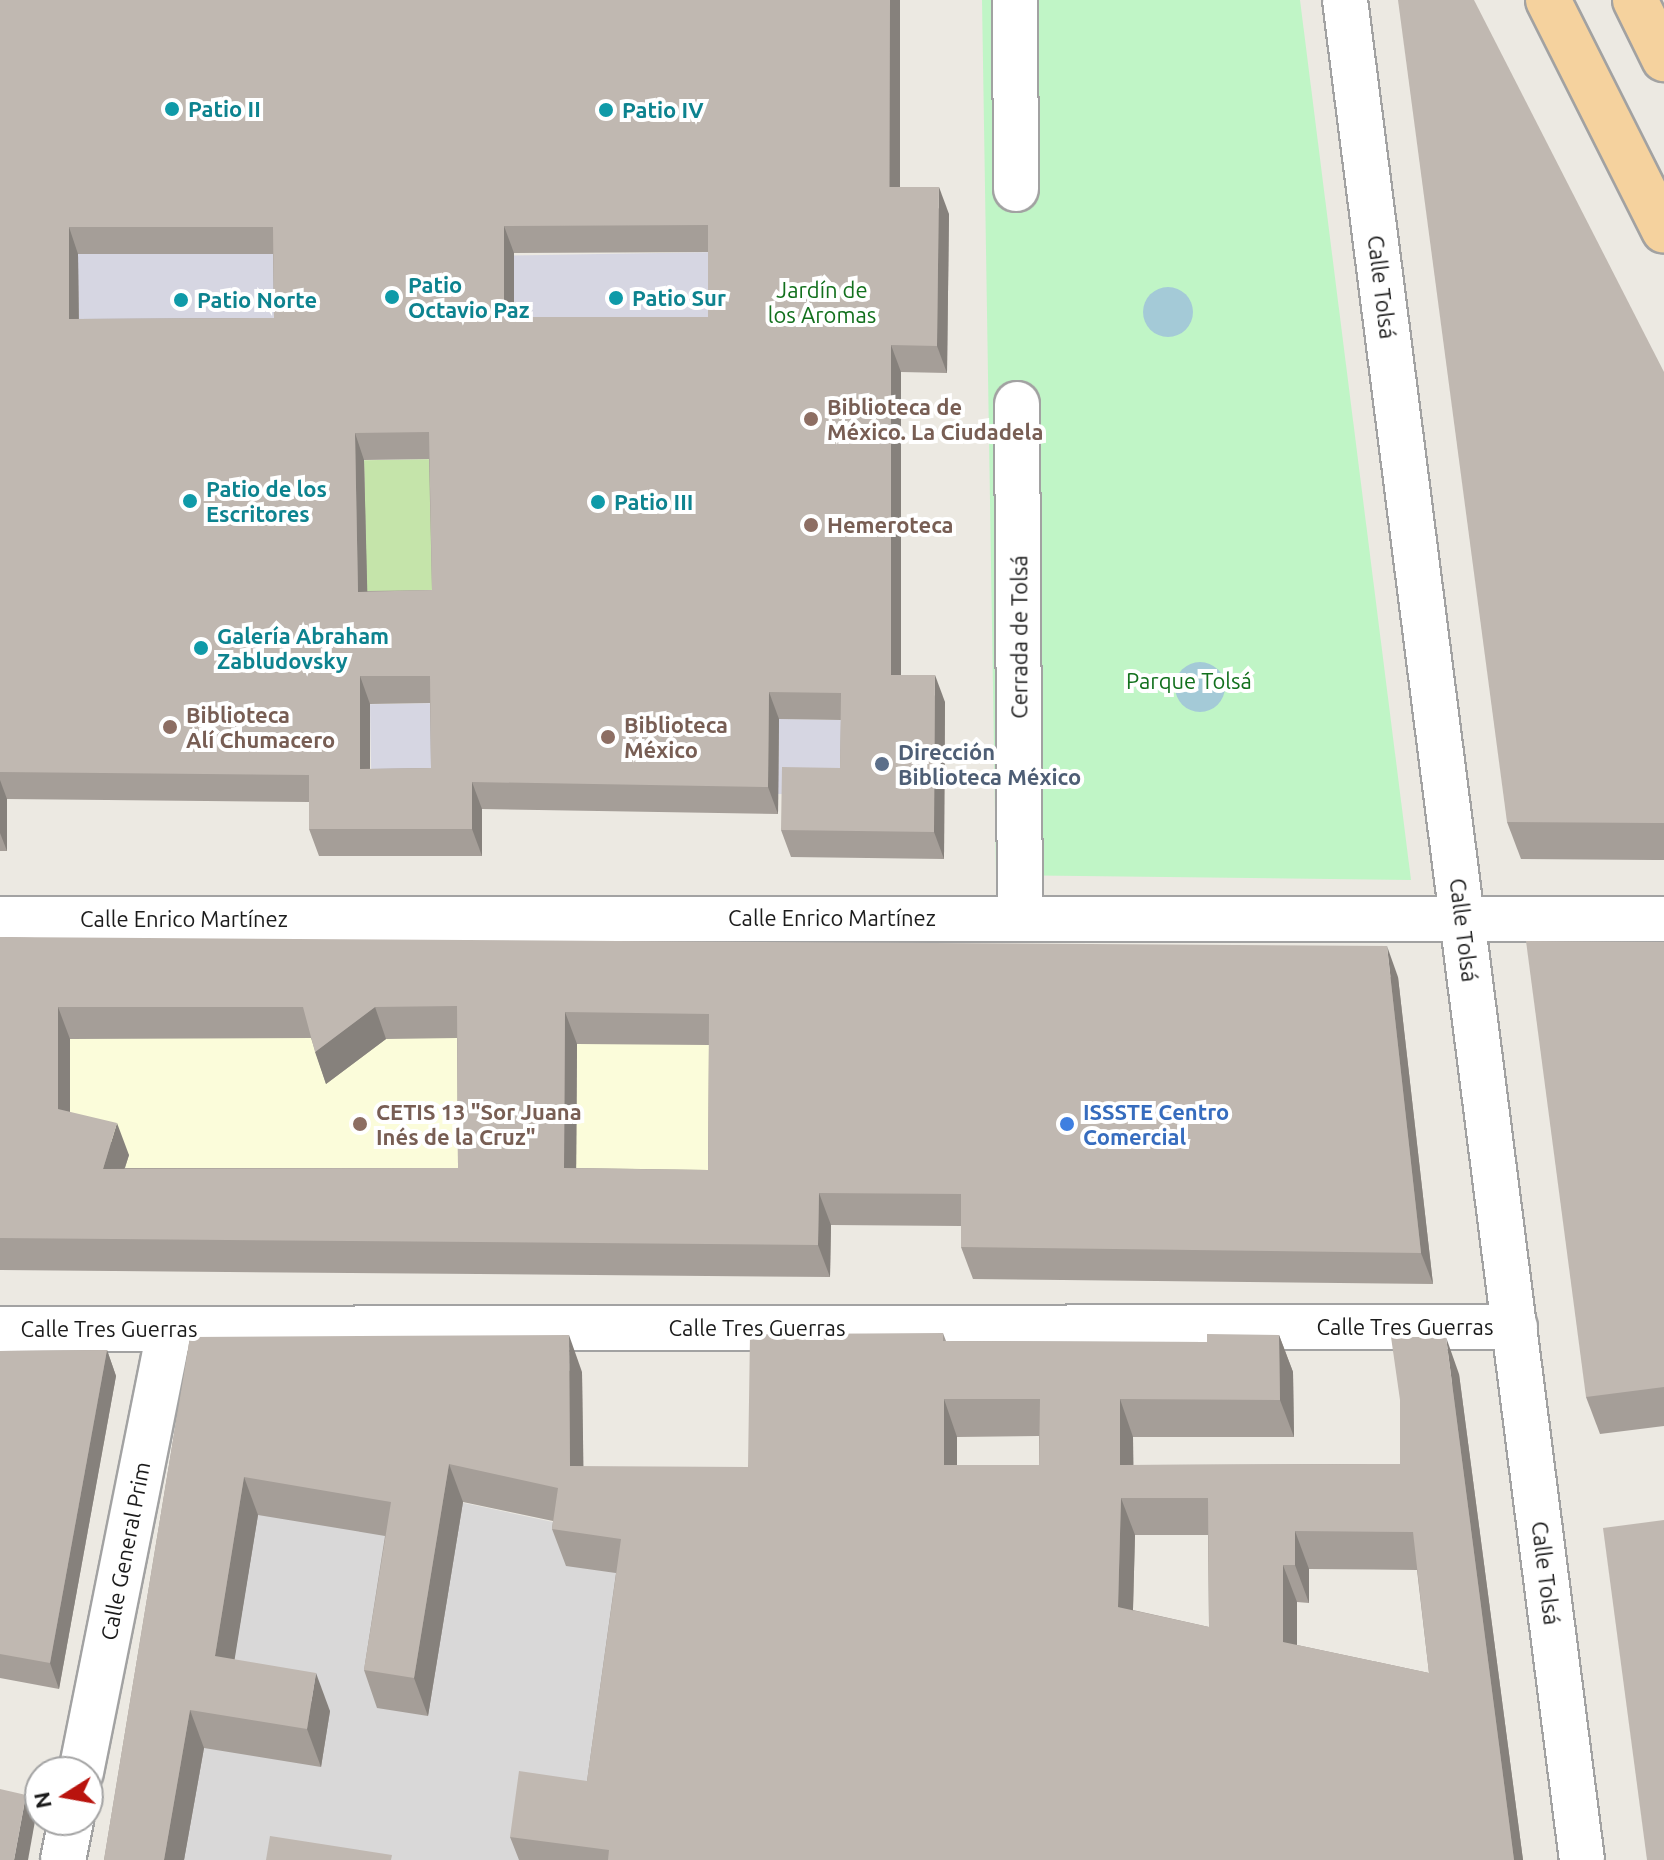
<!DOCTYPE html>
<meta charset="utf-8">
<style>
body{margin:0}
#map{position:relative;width:1664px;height:1860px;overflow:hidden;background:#ece9e2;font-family:Ubuntu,sans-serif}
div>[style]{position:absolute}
.residential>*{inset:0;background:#d9d8d8}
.education>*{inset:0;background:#fbfcda;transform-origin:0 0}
.grass>*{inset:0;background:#c5e4aa;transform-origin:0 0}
.park>*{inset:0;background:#c0f5c6}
.plaza>*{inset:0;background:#d6d6e2;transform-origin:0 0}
.water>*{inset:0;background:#a4cad7}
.round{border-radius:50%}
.roads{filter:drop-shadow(2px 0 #a2a2a2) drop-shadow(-2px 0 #a2a2a2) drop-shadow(0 2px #a2a2a2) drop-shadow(0 -2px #a2a2a2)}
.minor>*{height:44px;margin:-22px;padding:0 22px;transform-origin:22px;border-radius:22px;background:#fff}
.major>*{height:44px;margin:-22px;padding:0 22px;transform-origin:22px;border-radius:22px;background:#f5d29e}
.wall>*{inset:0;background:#a59e98}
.shaded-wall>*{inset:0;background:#86817c;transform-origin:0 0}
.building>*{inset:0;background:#c0b8b1}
.dots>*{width:22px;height:22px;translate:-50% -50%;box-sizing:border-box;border:4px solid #fff;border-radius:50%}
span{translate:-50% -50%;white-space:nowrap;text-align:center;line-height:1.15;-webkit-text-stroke:8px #fff;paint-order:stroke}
.culture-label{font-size:22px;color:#0d838f;font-weight:700}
.left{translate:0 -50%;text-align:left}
.street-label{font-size:22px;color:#1b1b1b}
.park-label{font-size:22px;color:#12701d}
.education-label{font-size:22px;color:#785e54;font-weight:700}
.service-label{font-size:22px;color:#4e5e75;font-weight:700}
.shop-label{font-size:22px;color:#366cbe;font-weight:700}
.north{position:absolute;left:24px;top:1756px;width:80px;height:80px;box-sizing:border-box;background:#fff;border:2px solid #a4a4a4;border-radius:50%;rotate:259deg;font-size:22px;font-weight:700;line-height:32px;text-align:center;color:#1b1b1b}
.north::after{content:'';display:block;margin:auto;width:28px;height:36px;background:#b9130d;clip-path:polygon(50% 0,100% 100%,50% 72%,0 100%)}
</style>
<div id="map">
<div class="residential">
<div style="clip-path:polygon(192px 1445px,1505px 1725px,1522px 1860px,124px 1860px)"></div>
</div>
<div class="education">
<div style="left:0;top:969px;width:721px;height:301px"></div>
</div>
<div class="grass">
<div style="left:439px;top:459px;width:158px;height:75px;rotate:89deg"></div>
</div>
<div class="park">
<div style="clip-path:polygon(982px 0,1300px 0,1411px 880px,996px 875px)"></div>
</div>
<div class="plaza">
<div style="left:717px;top:252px;width:92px;height:204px;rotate:89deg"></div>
<div style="left:78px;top:254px;width:205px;height:92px"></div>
<div style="left:440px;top:703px;width:92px;height:70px;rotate:89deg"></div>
<div style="left:779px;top:719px;width:72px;height:75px;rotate:1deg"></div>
</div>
<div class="water">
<div class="round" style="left:1143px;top:287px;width:50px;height:50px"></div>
<div class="round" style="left:1175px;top:662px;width:50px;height:50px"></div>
</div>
<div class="roads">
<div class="minor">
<div style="left:1015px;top:0;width:189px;rotate:89.7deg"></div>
<div style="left:1345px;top:0;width:1875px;rotate:82.74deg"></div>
<div style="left:1017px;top:404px;width:514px;rotate:89.67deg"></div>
<div style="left:0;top:919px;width:1664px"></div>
<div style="left:0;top:1329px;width:1515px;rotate:-0.08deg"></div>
<div style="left:81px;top:1772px;width:451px;rotate:-78.7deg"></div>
<div style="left:63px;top:1860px;width:41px;rotate:-78.7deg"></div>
</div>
<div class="major">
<div style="left:1548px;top:0;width:258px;rotate:63.3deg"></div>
<div style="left:1635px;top:0;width:66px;rotate:63.8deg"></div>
</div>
</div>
<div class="wall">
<div style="clip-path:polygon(evenodd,0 0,900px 0,899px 187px,949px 214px,947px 373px,901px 372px,901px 675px,945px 702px,944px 859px,791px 857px,781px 830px,840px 768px,841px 720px,779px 719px,778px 814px,482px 809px,482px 856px,319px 856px,309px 829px,309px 802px,7px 799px,7px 851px,0 851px,0 0,708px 252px,708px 317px,514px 317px,514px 253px,708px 252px,0 0,78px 254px,273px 254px,274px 318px,79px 319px,78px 254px,0 0,429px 459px,432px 590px,367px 591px,364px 460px,429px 459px,0 0,430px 703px,431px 768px,370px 769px,370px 704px,430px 703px)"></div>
<div style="clip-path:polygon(1664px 372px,1664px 860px,1521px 859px,1507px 822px)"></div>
<div style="clip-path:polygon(evenodd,0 937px,1398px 977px,1433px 1284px,973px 1279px,961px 1247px,961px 1226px,831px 1225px,830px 1277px,0 1270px,0 937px,311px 1038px,326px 1084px,386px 1039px,457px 1038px,458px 1168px,125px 1168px,129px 1155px,70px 1112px,70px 1039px,311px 1038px,0 937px,577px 1044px,709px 1045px,708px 1170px,576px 1168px,577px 1044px)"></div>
<div style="clip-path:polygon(1664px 942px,1664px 1426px,1600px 1434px,1586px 1397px)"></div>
<div style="clip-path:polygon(evenodd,943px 1333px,946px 1341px,1207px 1342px,1279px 1335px,1293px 1372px,1294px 1437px,1133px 1437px,1133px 1465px,1400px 1464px,1459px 1374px,1523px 1860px,519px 1860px,510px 1837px,587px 1781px,616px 1573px,566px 1566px,552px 1529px,553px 1521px,463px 1502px,428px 1716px,377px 1708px,364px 1670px,385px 1536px,258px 1515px,234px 1660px,330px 1711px,321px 1767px,204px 1748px,184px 1860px,104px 1860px,190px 1337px,582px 1372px,583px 1467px,748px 1467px,943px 1333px,1039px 1436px,1039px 1465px,957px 1465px,957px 1437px,1039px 1436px,943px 1333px,1135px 1535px,1208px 1535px,1209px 1627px,1133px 1610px,1135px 1535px,943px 1333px,1309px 1569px,1417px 1570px,1429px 1673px,1297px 1645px,1297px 1602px,1309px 1603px,1309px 1569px)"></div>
<div style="clip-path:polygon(107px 1350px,116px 1376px,59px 1689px,0 1678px,0 1351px)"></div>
</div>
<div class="shaded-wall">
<div style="left:890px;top:0;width:10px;height:187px"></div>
<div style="clip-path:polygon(939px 187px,949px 214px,947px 373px,937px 346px)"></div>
<div style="clip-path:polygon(504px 226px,514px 253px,514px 344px,504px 317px)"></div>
<div style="clip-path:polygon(69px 227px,78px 254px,79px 346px,69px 319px)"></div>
<div style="clip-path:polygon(891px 345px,901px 372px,901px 702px,891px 675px)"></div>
<div style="clip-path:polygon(355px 433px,364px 460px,368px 619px,358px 592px)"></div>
<div style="clip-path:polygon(935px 675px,945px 702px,944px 859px,934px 832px)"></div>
<div style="clip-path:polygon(360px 676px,370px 704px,370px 796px,360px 769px)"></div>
<div style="clip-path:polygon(769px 692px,779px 719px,778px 814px,768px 787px)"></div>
<div style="clip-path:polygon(0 780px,7px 799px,7px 851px,0 833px)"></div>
<div style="clip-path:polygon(472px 782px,482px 809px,482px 856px,472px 829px)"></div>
<div style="clip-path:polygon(1387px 946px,1398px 977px,1433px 1284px,1421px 1253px)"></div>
<div style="clip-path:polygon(58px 1007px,70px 1039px,70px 1141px,58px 1109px)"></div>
<div style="clip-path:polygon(375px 1007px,386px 1039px,326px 1084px,315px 1052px)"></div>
<div style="clip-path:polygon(565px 1012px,577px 1044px,576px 1200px,564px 1168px)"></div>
<div style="clip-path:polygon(117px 1123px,129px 1155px,114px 1200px,103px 1169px)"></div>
<div style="clip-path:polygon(819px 1193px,831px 1225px,830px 1277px,818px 1245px)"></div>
<div style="clip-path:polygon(569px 1335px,582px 1372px,584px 1504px,570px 1466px)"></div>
<div style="clip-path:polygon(1279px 1335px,1293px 1372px,1294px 1437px,1280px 1400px)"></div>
<div style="clip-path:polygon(1446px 1337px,1459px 1374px,1523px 1860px,1514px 1860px)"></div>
<div style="clip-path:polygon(107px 1350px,116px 1376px,59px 1689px,50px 1663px)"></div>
<div style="clip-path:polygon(944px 1399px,957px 1437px,957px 1503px,944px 1465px)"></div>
<div style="clip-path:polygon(1120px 1399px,1133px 1437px,1134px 1498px,1120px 1465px)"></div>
<div style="clip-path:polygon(449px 1464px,463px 1502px,428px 1716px,414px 1678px)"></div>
<div style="clip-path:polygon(244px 1477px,258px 1515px,229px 1694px,215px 1656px)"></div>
<div style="clip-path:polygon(1121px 1498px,1135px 1535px,1132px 1645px,1118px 1607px)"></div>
<div style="clip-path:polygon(1295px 1531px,1309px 1569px,1309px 1603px,1295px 1565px)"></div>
<div style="clip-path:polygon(1283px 1565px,1297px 1602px,1297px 1680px,1283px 1642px)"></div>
<div style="clip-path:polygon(316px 1673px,330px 1711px,321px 1767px,307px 1729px)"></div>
<div style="clip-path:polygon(190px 1710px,204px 1748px,184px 1860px,164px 1860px)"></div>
<div style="clip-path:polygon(26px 1795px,35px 1821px,28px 1860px,14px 1860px)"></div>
</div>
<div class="building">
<div style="clip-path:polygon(evenodd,0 0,890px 0,889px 187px,939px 187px,937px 346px,891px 345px,891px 675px,935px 675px,934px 832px,781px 830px,782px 767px,840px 768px,841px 693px,769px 692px,768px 787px,472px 782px,472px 829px,309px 829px,309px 775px,0 772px,0 0,708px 225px,708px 317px,504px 317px,504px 226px,708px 225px,0 0,69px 227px,273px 227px,274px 318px,69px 319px,69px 227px,0 0,429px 432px,432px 590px,358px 592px,355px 433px,429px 432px,0 0,360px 676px,430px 676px,431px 768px,360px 769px,360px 676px)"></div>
<div style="clip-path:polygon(1398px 0,1474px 0,1664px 372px,1664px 823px,1507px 822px)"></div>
<div style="clip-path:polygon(evenodd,0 937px,1387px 946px,1421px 1253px,961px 1247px,961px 1194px,819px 1193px,818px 1245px,0 1238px,0 937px,457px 1006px,458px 1168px,103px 1169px,117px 1123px,58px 1109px,58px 1007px,303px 1007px,315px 1052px,375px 1007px,457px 1006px,0 937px,565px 1012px,709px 1014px,708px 1170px,564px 1168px,565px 1012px)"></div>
<div style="clip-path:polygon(1526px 941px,1664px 942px,1664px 1387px,1586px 1397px)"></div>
<div style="clip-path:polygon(evenodd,943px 1333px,943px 1341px,1207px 1342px,1207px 1334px,1279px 1335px,1280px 1400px,1120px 1399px,1120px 1465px,1400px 1464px,1400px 1400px,1391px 1337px,1446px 1337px,1514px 1860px,608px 1860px,609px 1850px,510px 1837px,519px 1771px,587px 1781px,621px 1539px,552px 1529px,558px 1488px,449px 1464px,414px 1678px,364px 1670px,391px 1502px,244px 1477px,215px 1656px,316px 1673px,307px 1729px,190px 1710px,164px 1860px,104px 1860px,190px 1337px,569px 1335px,570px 1466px,748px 1467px,750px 1334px,943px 1333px,944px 1399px,1040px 1399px,1039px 1465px,944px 1465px,944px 1399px,943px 1333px,1121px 1498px,1208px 1498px,1209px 1627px,1118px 1607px,1121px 1498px,943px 1333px,1295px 1531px,1413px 1532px,1429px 1673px,1283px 1642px,1283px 1565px,1295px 1565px,1295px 1531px)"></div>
<div style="clip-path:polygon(107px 1350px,50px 1663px,0 1654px,0 1351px)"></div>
<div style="clip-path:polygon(1664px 1520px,1664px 1860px,1647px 1860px,1603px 1528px)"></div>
<div style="clip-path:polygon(0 1789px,26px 1795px,14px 1860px,0 1860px)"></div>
<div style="clip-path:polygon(270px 1836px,392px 1855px,391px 1860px,266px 1860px)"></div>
</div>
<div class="dots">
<div style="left:172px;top:109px;background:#0f9aa8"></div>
<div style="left:606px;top:110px;background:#0f9aa8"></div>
<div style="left:392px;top:297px;background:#0f9aa8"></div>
<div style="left:616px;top:298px;background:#0f9aa8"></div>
<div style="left:181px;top:300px;background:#0f9aa8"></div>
<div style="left:811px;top:419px;background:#8d6e63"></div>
<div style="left:190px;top:501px;background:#0f9aa8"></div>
<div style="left:598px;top:502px;background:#0f9aa8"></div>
<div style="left:811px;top:525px;background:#8d6e63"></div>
<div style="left:201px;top:648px;background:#0f9aa8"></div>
<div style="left:170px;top:727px;background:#8d6e63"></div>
<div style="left:608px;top:737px;background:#8d6e63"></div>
<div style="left:882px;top:764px;background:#5c6f8a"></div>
<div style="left:360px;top:1124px;background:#8d6e63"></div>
<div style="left:1067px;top:1124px;background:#3f7fe0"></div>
</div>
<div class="culture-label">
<span class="left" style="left:188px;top:109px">Patio II</span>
<span class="left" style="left:622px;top:110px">Patio IV</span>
<span class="left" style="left:408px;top:297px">Patio<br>Octavio Paz</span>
<span class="left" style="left:632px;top:298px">Patio Sur</span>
<span class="left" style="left:197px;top:300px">Patio Norte</span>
<span class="left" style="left:206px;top:501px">Patio de los<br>Escritores</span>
<span class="left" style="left:614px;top:502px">Patio III</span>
<span class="left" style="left:217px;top:648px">Galería Abraham<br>Zabludovsky</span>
</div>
<div class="street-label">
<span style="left:1382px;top:287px;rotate:83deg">Calle Tolsá</span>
<span style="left:1019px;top:637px;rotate:-90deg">Cerrada de Tolsá</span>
<span style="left:832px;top:918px">Calle Enrico Martínez</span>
<span style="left:184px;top:919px">Calle Enrico Martínez</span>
<span style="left:1464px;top:930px;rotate:83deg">Calle Tolsá</span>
<span style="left:1405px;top:1327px">Calle Tres Guerras</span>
<span style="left:757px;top:1328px">Calle Tres Guerras</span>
<span style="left:109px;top:1329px">Calle Tres Guerras</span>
<span style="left:125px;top:1551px;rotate:-79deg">Calle General Prim</span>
<span style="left:1546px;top:1573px;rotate:83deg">Calle Tolsá</span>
</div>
<div class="park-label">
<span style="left:822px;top:302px">Jardín de<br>los Aromas</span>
<span style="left:1189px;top:681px">Parque Tolsá</span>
</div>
<div class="education-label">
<span class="left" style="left:827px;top:419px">Biblioteca de<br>México. La Ciudadela</span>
<span class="left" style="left:827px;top:525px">Hemeroteca</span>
<span class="left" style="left:186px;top:727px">Biblioteca<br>Alí Chumacero</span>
<span class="left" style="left:624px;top:737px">Biblioteca<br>México</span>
<span class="left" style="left:376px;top:1124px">CETIS 13 "Sor Juana<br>Inés de la Cruz"</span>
</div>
<div class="service-label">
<span class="left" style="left:898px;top:764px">Dirección<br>Biblioteca México</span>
</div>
<div class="shop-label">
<span class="left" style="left:1083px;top:1124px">ISSSTE Centro<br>Comercial</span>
</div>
<div class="north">N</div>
</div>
